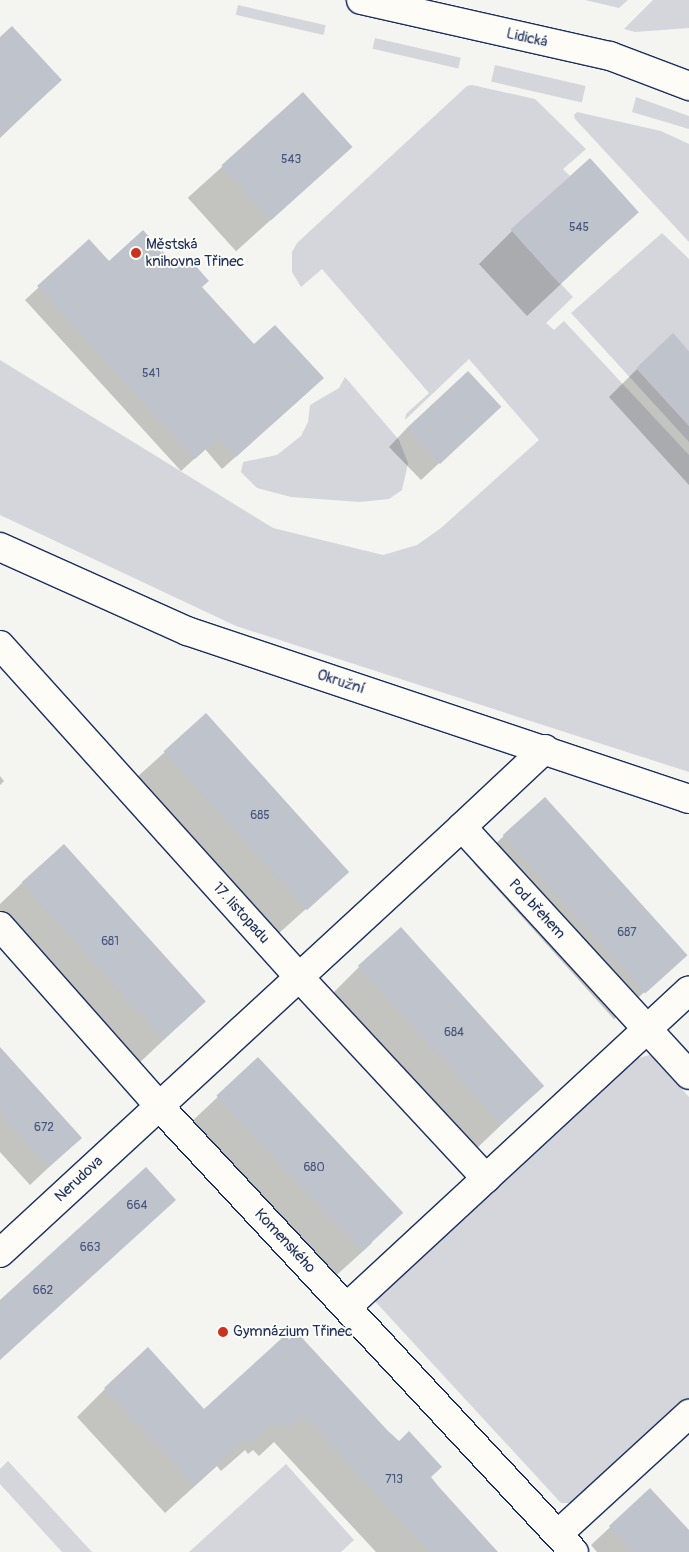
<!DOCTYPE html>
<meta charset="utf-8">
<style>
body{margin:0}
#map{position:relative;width:689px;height:1552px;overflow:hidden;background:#f4f4f1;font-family:Pangolin,sans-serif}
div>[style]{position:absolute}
.green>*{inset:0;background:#d4d6db;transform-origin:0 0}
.shadow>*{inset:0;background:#0003;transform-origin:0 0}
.building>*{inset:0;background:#bfc3cc;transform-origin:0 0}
.roads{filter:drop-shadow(1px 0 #1b2f5e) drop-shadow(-1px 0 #1b2f5e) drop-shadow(0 1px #1b2f5e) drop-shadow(0 -1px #1b2f5e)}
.minor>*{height:28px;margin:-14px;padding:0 14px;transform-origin:14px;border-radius:14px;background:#fdfcf7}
.dots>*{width:14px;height:14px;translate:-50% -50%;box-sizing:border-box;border:2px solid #fdfcf7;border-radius:50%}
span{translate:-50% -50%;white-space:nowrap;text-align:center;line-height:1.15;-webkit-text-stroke:4px #fdfcf7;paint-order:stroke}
.number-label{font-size:12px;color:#44547a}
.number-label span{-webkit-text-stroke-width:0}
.street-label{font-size:15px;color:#1b2f5e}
.poi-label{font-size:15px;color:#1b2f5e}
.left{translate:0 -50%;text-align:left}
</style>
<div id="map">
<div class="green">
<div style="clip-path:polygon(585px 0,628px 0,619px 8px)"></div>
<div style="clip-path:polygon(653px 0,689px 0,689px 28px,635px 32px,624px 29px)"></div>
<div style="left:238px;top:5px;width:90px;height:10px;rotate:13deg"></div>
<div style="left:375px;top:38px;width:88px;height:11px;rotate:13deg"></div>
<div style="left:495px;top:65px;width:93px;height:17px;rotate:13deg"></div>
<div style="clip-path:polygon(472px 85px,535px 99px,586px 149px,563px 169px,570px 176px,511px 230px,573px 297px,546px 323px,554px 330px,564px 321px,689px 455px,689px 772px,236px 626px,0 515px,0 360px,273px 528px,383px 555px,417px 545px,441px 528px,539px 440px,469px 359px,405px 420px,406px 414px,429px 393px,322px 269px,301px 287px,292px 272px,292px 252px,297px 243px,467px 86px)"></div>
<div style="clip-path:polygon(636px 97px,689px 116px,689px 129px,632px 112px)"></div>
<div style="clip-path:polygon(577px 112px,661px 131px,689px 144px,689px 242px,575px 119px,574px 115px)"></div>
<div style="clip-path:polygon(662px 233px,689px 259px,689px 351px,673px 334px,636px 368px,689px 426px,689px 442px,571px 313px)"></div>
<div style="clip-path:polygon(345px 377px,399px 440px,408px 463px,402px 490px,389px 499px,360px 502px,291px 497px,257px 488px,241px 472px,243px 462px,277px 455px,301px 436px,308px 422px,310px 405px,339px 388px)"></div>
<div style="clip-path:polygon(650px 1055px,689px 1097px,689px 1398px,576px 1503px,561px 1503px,372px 1298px,634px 1059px)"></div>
<div style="clip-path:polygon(8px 1461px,92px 1552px,62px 1552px,0 1484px,0 1469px)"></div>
<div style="clip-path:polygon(286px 1464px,354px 1540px,341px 1552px,189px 1552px)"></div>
</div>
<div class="shadow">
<div style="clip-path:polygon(0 38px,61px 80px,0 138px)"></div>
<div style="left:303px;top:94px;width:72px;height:155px;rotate:48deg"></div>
<div style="clip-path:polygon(637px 212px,527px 316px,479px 264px,512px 231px)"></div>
<div style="clip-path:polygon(89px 241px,108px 263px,176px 267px,201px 288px,254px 346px,309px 391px,222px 469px,205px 449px,181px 471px,25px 300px)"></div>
<div style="clip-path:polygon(689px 352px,689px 485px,609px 397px,637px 369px)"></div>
<div style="clip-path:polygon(480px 425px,421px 480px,389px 447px,407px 428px)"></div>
<div style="left:206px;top:715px;width:211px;height:96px;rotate:48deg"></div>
<div style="clip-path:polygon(0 776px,4px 781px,0 785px)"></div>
<div style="left:545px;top:799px;width:210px;height:96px;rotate:48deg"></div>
<div style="clip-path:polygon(22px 883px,205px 1001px,135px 1067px,0 918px,0 904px)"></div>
<div style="clip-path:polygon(359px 967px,543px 1085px,474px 1151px,331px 995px)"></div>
<div style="clip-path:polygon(0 1049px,80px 1138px,30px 1185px,0 1152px)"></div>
<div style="clip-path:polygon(258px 1059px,372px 1243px,330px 1281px,188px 1125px)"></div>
<div style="clip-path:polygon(293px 1330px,430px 1477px,496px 1552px,376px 1552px,274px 1442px,259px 1456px,253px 1450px,248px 1454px,245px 1450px,221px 1471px,217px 1466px,165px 1513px,77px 1417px,105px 1389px,204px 1411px)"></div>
<div style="clip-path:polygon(650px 1490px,689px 1532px,689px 1552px,597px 1552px,591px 1545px)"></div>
</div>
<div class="building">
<div style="clip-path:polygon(12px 26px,62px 80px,0 136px,0 37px)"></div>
<div style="left:303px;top:92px;width:74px;height:110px;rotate:48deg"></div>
<div style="left:590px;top:158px;width:73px;height:107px;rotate:48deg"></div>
<div style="clip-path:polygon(143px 230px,176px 266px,187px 256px,209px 281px,202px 287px,254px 344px,275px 325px,324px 378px,236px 457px,218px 438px,195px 459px,37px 286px,89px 239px,109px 261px)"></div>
<div style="clip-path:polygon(673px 333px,689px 351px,689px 426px,636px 368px)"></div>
<div style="left:468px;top:371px;width:49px;height:84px;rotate:47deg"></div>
<div style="left:206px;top:713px;width:214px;height:57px;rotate:48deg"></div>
<div style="left:545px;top:797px;width:213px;height:57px;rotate:48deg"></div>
<div style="left:64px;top:844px;width:212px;height:57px;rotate:48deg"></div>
<div style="left:401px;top:927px;width:214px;height:58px;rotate:48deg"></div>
<div style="clip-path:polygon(0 1047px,82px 1138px,49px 1167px,0 1114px)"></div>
<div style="left:258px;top:1057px;width:213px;height:57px;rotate:47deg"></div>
<div style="clip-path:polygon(146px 1167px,176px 1200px,0 1360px,0 1300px)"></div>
<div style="clip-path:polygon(293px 1328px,388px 1431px,399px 1441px,409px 1431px,442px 1467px,431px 1477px,438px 1486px,498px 1552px,430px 1552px,303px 1415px,288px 1429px,282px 1422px,277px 1427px,273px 1423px,250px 1444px,246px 1438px,194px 1486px,104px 1388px,148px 1347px,204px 1409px)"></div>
<div style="clip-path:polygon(650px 1488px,689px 1530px,689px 1552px,632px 1552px,609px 1526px)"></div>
</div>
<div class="roads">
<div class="minor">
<div style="left:361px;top:0;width:255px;rotate:12.7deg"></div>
<div style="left:610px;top:56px;width:85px;rotate:20.8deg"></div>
<div style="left:0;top:547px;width:205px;rotate:24.2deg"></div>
<div style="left:187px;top:631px;width:529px;rotate:18.5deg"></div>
<div style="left:0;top:645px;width:447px;rotate:48deg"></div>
<div style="left:299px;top:977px;width:275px;rotate:47.1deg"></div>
<div style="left:545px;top:749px;width:114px;rotate:136.8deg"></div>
<div style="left:462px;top:827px;width:336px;rotate:47.5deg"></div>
<div style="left:0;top:926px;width:240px;rotate:48.5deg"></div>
<div style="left:159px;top:1106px;width:609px;rotate:47.06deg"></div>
<div style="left:0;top:1253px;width:628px;rotate:-42.68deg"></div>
<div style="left:347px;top:1307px;width:466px;rotate:-42.8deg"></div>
<div style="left:558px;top:1534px;width:178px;rotate:-42.5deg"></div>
</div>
</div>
<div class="dots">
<div style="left:136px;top:253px;background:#c8321e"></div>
<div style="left:223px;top:1332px;background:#c8321e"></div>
</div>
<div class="number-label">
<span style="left:291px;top:160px">543</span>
<span style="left:579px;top:228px">545</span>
<span style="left:151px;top:374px">541</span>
<span style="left:260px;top:816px">685</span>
<span style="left:627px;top:933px">687</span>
<span style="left:110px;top:942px">681</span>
<span style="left:454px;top:1033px">684</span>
<span style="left:44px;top:1128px">672</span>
<span style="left:314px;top:1168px">680</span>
<span style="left:137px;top:1206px">664</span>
<span style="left:90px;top:1248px">663</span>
<span style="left:43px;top:1291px">662</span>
<span style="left:394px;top:1480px">713</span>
</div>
<div class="street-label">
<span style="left:527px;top:38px;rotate:13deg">Lidická</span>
<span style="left:341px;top:682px;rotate:18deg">Okružní</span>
<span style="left:537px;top:909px;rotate:47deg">Pod břehem</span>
<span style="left:241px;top:913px;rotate:48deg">17. listopadu</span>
<span style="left:79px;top:1179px;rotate:-43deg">Nerudova</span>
<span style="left:285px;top:1241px;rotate:47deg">Komenského</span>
</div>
<div class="poi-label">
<span class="left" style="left:146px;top:253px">Městská<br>knihovna Třinec</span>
<span class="left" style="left:233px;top:1332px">Gymnázium Třinec</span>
</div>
</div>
